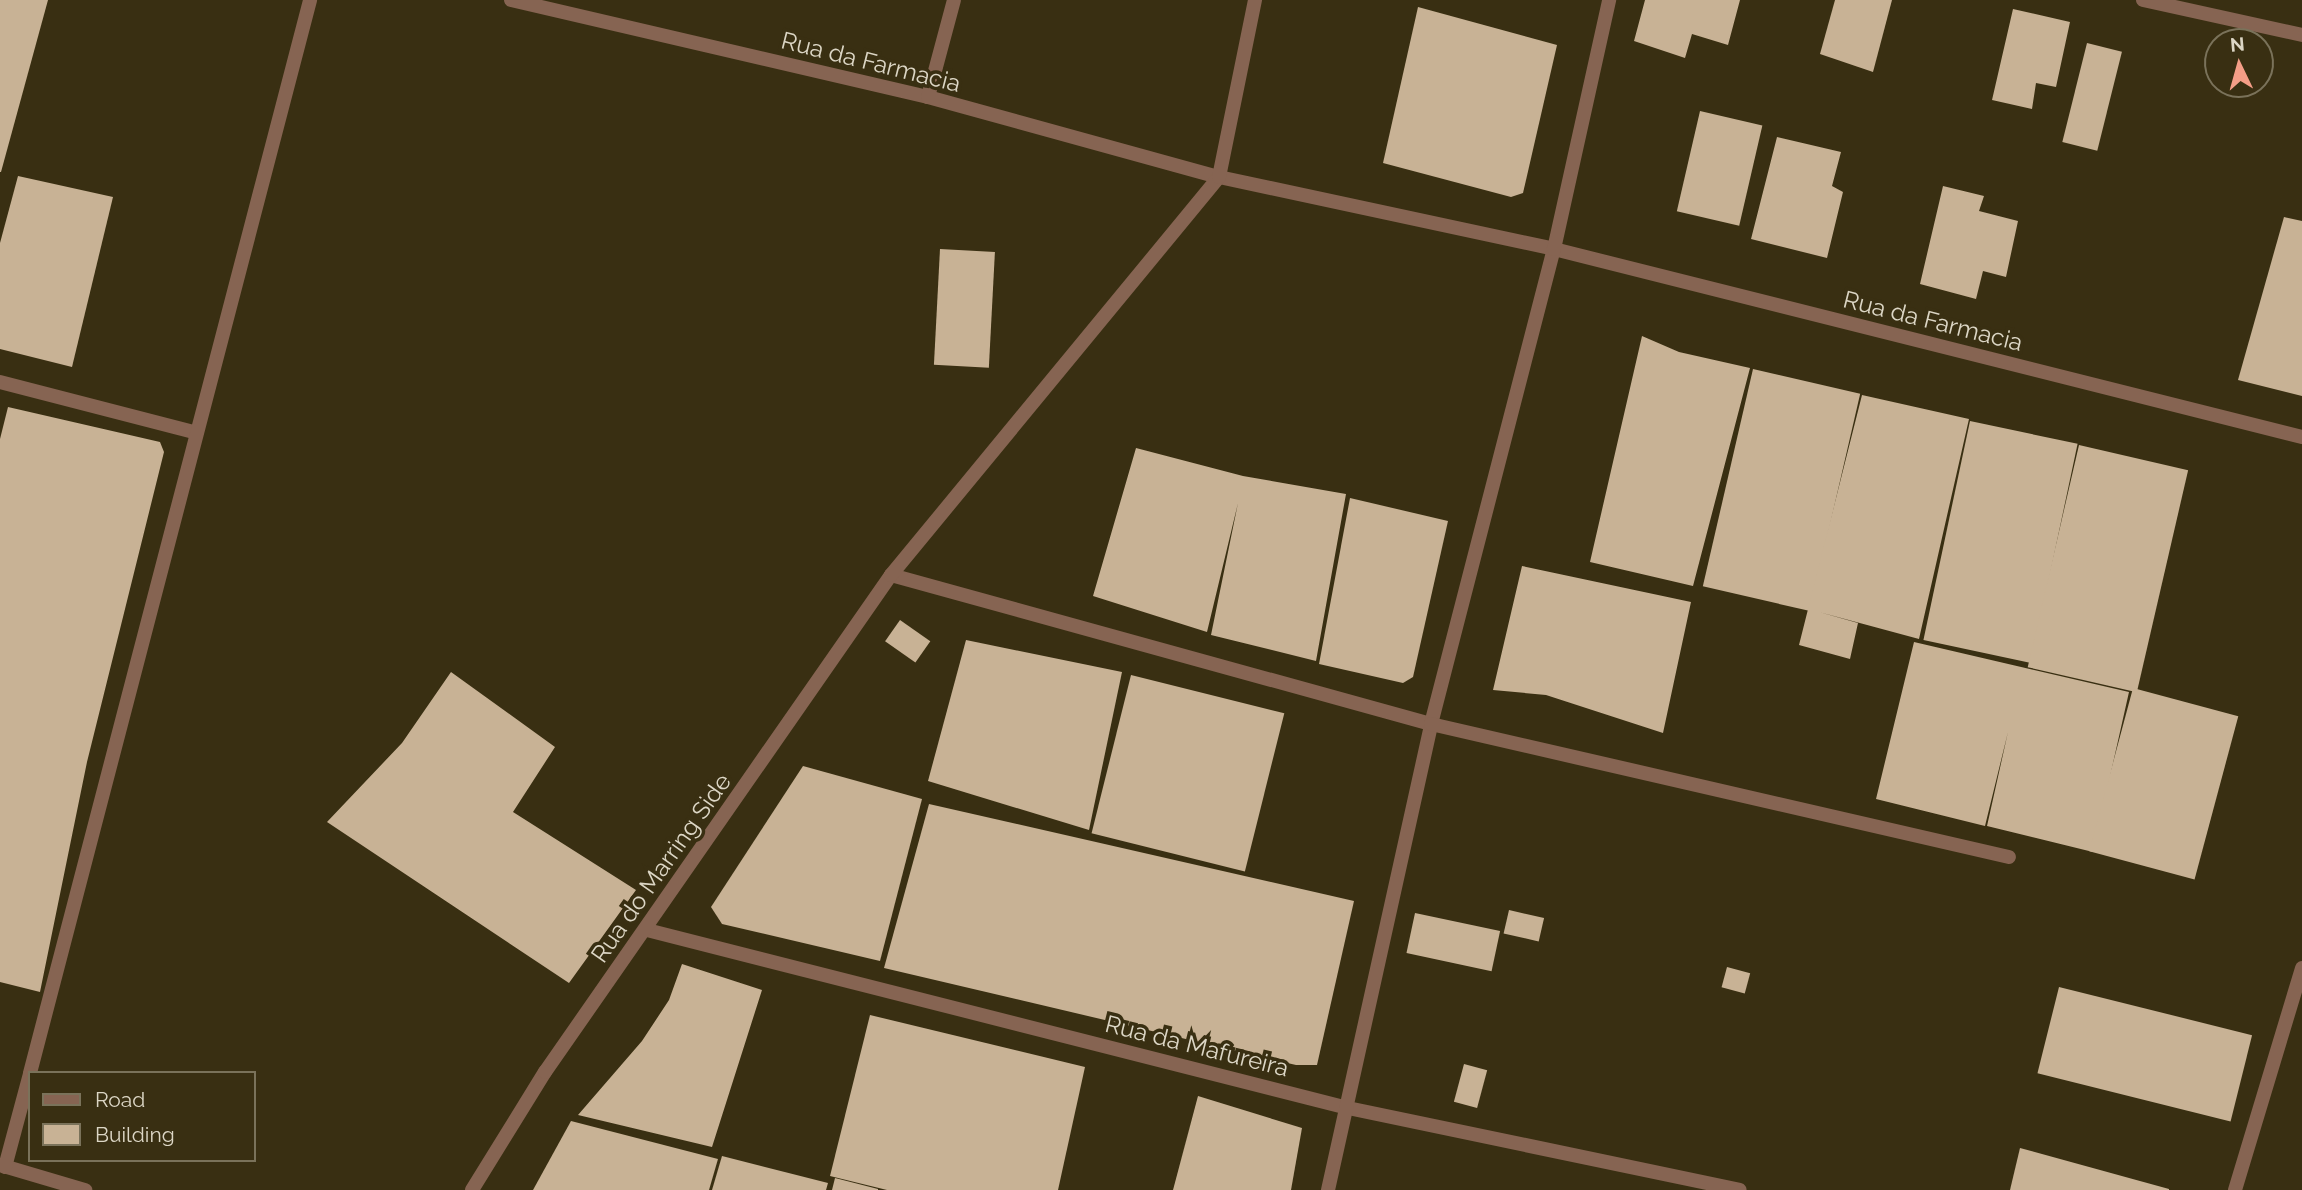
<!DOCTYPE html>
<style>
body{margin:0}
#map{position:relative;width:2302px;height:1190px;overflow:hidden;background:#392f12;font-family:Raleway,sans-serif}
div>[style]{position:absolute}
.building>*{inset:0;background:#c8b295;transform-origin:0 0}
.street>*{height:14px;margin:-7px;padding:0 7px;transform-origin:7px;border-radius:7px;background:#866452}
span{translate:-50% -50%;white-space:nowrap;text-align:center;line-height:1.15;-webkit-text-stroke:7px #392f12;paint-order:stroke}
.street-label{font-size:24px;color:#dcd6c5}
.legend{position:absolute;left:28px;top:1071px;width:228px;height:91px;box-sizing:border-box;background:#392f12;border:2px solid #7a725a;margin:0;padding:9px 12px;list-style:none;font-size:21px;color:#dcd6c5}
.legend li{display:flex;align-items:center;gap:14px;height:35px}
.legend b{width:35px;border:2px solid #7a725a}
.north{position:absolute;left:2204px;top:28px;width:70px;height:70px;box-sizing:border-box;background:#392f12;border:2px solid #7a725a;border-radius:50%;rotate:355deg;font-size:19px;font-weight:700;line-height:28px;text-align:center;color:#dcd6c5}
.north::after{content:'';display:block;margin:auto;width:24px;height:32px;background:#f49e87;clip-path:polygon(50% 0,100% 100%,50% 72%,0 100%)}
</style>
<div id="map">
<div class="building">
<div style="clip-path:polygon(0 0,48px 0,1px 172px,0 172px)"></div>
<div style="clip-path:polygon(1645px 0,1740px 0,1728px 45px,1692px 34px,1685px 58px,1634px 41px)"></div>
<div style="clip-path:polygon(1835px 0,1892px 0,1873px 72px,1820px 54px)"></div>
<div style="clip-path:polygon(1418px 7px,1557px 45px,1523px 193px,1511px 197px,1383px 163px)"></div>
<div style="clip-path:polygon(2013px 9px,2070px 22px,2056px 87px,2036px 83px,2032px 109px,1992px 100px)"></div>
<div style="left:2087px;top:43px;width:36px;height:102px;rotate:14deg"></div>
<div style="left:1700px;top:111px;width:64px;height:103px;rotate:13deg"></div>
<div style="clip-path:polygon(1777px 137px,1841px 152px,1832px 186px,1843px 192px,1827px 258px,1751px 239px)"></div>
<div style="clip-path:polygon(18px 176px,113px 197px,72px 367px,0 349px,0 243px)"></div>
<div style="clip-path:polygon(1943px 186px,1984px 196px,1979px 211px,2018px 221px,2006px 277px,1983px 271px,1976px 299px,1920px 284px)"></div>
<div style="clip-path:polygon(2284px 217px,2302px 221px,2302px 396px,2238px 380px)"></div>
<div style="left:940px;top:249px;width:55px;height:116px;rotate:3deg"></div>
<div style="clip-path:polygon(1642px 336px,1679px 352px,1750px 368px,1693px 586px,1590px 562px)"></div>
<div style="left:1753px;top:369px;width:110px;height:223px;rotate:13deg"></div>
<div style="clip-path:polygon(1862px 395px,1969px 419px,1919px 639px,1819px 612px,1858px 623px,1850px 659px,1799px 645px)"></div>
<div style="clip-path:polygon(8px 407px,160px 442px,164px 452px,87px 762px,40px 992px,0 982px,0 439px)"></div>
<div style="left:1970px;top:421px;width:110px;height:224px;rotate:12deg"></div>
<div style="left:2079px;top:445px;width:112px;height:228px;rotate:13deg"></div>
<div style="clip-path:polygon(1136px 448px,1243px 476px,1346px 494px,1316px 661px,1211px 635px,1238px 503px,1207px 632px,1093px 596px)"></div>
<div style="clip-path:polygon(1350px 498px,1448px 521px,1413px 677px,1403px 683px,1319px 664px)"></div>
<div style="clip-path:polygon(1522px 566px,1691px 602px,1663px 733px,1546px 695px,1493px 690px)"></div>
<div style="left:900px;top:620px;width:37px;height:26px;rotate:35deg"></div>
<div style="clip-path:polygon(966px 640px,1122px 672px,1089px 830px,928px 781px)"></div>
<div style="clip-path:polygon(1914px 642px,2129px 692px,2093px 852px,1987px 826px,2008px 732px,1985px 826px,1876px 799px)"></div>
<div style="clip-path:polygon(451px 672px,555px 747px,513px 812px,636px 890px,569px 983px,327px 822px,402px 743px)"></div>
<div style="left:1131px;top:675px;width:158px;height:163px;rotate:14deg"></div>
<div style="left:2133px;top:688px;width:109px;height:169px;rotate:15deg"></div>
<div style="clip-path:polygon(803px 766px,922px 799px,880px 961px,722px 924px,711px 907px)"></div>
<div style="clip-path:polygon(929px 804px,1354px 901px,1317px 1065px,1296px 1065px,884px 968px)"></div>
<div style="left:1509px;top:910px;width:36px;height:24px;rotate:13deg"></div>
<div style="left:1415px;top:913px;width:87px;height:41px;rotate:12deg"></div>
<div style="clip-path:polygon(682px 964px,762px 990px,712px 1147px,578px 1115px,642px 1041px,669px 1000px)"></div>
<div style="left:1727px;top:967px;width:24px;height:21px;rotate:15deg"></div>
<div style="left:2059px;top:987px;width:199px;height:89px;rotate:14deg"></div>
<div style="clip-path:polygon(870px 1015px,1085px 1067px,1058px 1190px,887px 1190px,830px 1176px)"></div>
<div style="left:1464px;top:1064px;width:24px;height:39px;rotate:15deg"></div>
<div style="clip-path:polygon(1198px 1096px,1302px 1128px,1291px 1190px,1173px 1190px)"></div>
<div style="clip-path:polygon(571px 1121px,718px 1159px,709px 1190px,533px 1190px)"></div>
<div style="clip-path:polygon(2020px 1148px,2169px 1189px,2169px 1190px,2010px 1190px)"></div>
<div style="clip-path:polygon(722px 1156px,828px 1183px,826px 1190px,712px 1190px)"></div>
<div style="clip-path:polygon(835px 1178px,878px 1189px,878px 1190px,832px 1190px)"></div>
</div>
<div class="street">
<div style="left:511px;top:0;width:428px;rotate:13.1deg"></div>
<div style="left:928px;top:97px;width:302px;rotate:15.4deg"></div>
<div style="left:1219px;top:177px;width:343px;rotate:12.1deg"></div>
<div style="left:1554px;top:249px;width:771px;rotate:14.11deg"></div>
<div style="left:2143px;top:0;width:163px;rotate:12.4deg"></div>
<div style="left:928px;top:97px;width:100px;rotate:-75deg"></div>
<div style="left:0;top:382px;width:203px;rotate:14.5deg"></div>
<div style="left:891px;top:575px;width:560px;rotate:15.43deg"></div>
<div style="left:1431px;top:724px;width:491px;rotate:-75.5deg"></div>
<div style="left:1554px;top:249px;width:255px;rotate:-77.5deg"></div>
<div style="left:647px;top:930px;width:723px;rotate:14.25deg"></div>
<div style="left:1348px;top:1108px;width:400px;rotate:11.8deg"></div>
<div style="left:30px;top:1073px;width:1109px;rotate:-75.37deg"></div>
<div style="left:0;top:1165px;width:89px;rotate:16.4deg"></div>
<div style="left:5px;top:1167px;width:96px;rotate:-75deg"></div>
<div style="left:472px;top:1190px;width:139px;rotate:-58.3deg"></div>
<div style="left:545px;top:1072px;width:606px;rotate:-55.16deg"></div>
<div style="left:891px;top:575px;width:516px;rotate:-50.51deg"></div>
<div style="left:1219px;top:177px;width:181px;rotate:-78.5deg"></div>
<div style="left:1328px;top:1190px;width:477px;rotate:-77.5deg"></div>
<div style="left:1431px;top:724px;width:593px;rotate:12.96deg"></div>
<div style="left:2235px;top:1190px;width:232px;rotate:-73.2deg"></div>
</div>
<div class="street-label">
<span style="left:871px;top:62px;rotate:14deg">Rua da Farmacia</span>
<span style="left:1933px;top:321px;rotate:14deg">Rua da Farmacia</span>
<span style="left:661px;top:868px;rotate:-55deg">Rua do Marring Side</span>
<span style="left:1197px;top:1046px;rotate:14deg">Rua da Mafureira</span>
</div>
<ul class="legend">
<li><b style="height:9px;background:#866452"></b>Road</li>
<li><b style="height:19px;background:#c8b295"></b>Building</li>
</ul>
<div class="north">N</div>
</div>
